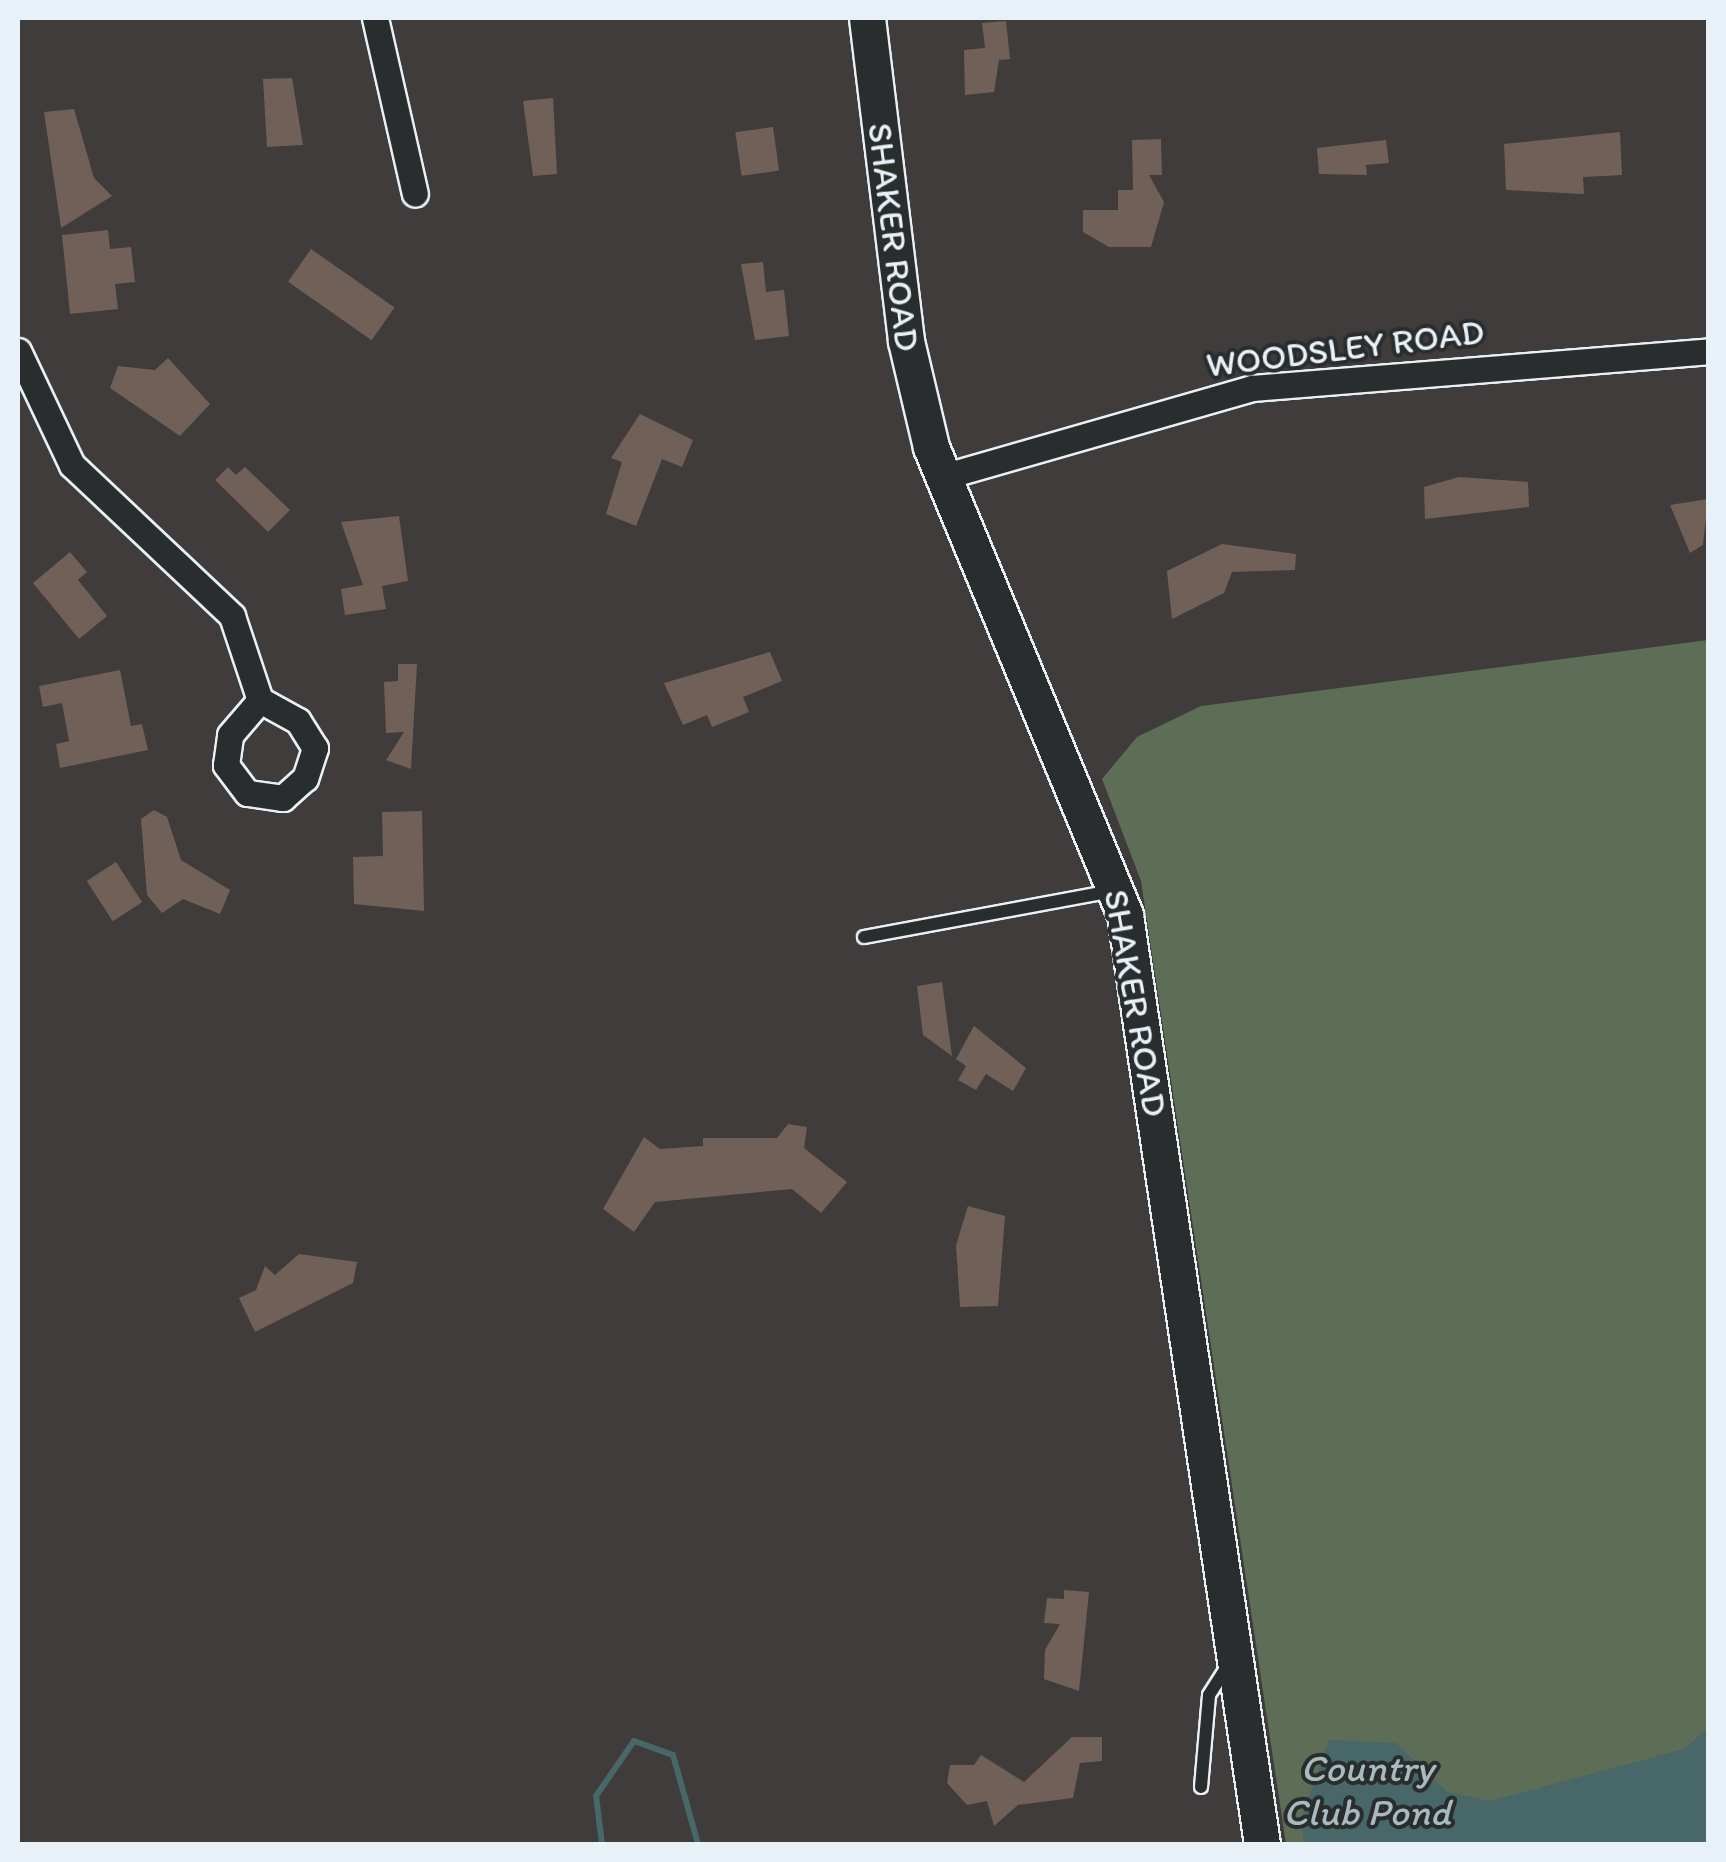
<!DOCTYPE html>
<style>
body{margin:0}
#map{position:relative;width:1726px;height:1862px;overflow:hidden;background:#3f3c3b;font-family:Itim,sans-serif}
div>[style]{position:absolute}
.green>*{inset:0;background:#5d6d56}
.water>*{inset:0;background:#486769}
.stream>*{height:6px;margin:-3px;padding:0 3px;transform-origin:3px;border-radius:3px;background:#486769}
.building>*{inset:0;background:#716058;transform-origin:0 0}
.roads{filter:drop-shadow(2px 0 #e8f1f8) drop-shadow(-2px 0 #e8f1f8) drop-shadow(0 2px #e8f1f8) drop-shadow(0 -2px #e8f1f8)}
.service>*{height:12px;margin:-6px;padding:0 6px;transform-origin:6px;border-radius:6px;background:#2a2d2e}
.minor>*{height:25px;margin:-12.5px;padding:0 12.5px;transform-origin:12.5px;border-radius:12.5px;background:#2a2d2e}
.secondary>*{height:35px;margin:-17.5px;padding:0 17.5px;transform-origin:17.5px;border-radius:17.5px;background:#2a2d2e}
span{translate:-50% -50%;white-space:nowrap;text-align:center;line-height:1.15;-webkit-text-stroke:8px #2a2d2e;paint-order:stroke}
.street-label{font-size:35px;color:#e8f1f8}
.water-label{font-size:38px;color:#a8babf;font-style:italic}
.frame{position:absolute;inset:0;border:20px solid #e8f1f8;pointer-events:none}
</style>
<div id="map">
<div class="green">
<div style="clip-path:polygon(1708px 640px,1708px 1844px,1286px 1844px,1141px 881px,1102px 779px,1137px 737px,1201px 706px)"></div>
</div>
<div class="water">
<div style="clip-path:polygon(1708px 1728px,1708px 1844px,1304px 1844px,1301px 1819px,1329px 1740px,1396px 1743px,1447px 1792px,1490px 1801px,1684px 1749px)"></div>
</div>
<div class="stream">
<div style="left:602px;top:1844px;width:48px;rotate:-97.1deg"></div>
<div style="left:596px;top:1796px;width:67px;rotate:-55.4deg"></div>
<div style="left:634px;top:1741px;width:41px;rotate:19.7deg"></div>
<div style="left:673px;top:1755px;width:92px;rotate:74.3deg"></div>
</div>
<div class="building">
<div style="clip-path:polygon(1006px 21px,1010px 59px,999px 60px,994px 92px,965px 95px,964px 50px,985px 48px,982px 23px)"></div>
<div style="clip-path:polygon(292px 78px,303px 145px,267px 147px,263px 79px)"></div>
<div style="clip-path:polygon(553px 98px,557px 174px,533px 176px,523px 101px)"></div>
<div style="clip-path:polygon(74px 109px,94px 178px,112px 196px,61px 228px,44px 112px)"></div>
<div style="left:773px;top:127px;width:44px;height:38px;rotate:82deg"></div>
<div style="clip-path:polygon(1620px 132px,1622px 175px,1583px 177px,1584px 194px,1506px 190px,1504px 144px)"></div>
<div style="clip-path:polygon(1161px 139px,1162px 175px,1149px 175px,1164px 202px,1151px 247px,1109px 247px,1083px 232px,1083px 210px,1118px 210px,1118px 190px,1133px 190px,1132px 140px)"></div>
<div style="clip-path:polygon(1386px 140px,1389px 163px,1366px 165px,1367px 175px,1319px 174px,1317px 148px)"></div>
<div style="clip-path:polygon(108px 230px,110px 249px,131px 247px,135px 282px,115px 284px,118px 309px,70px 314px,62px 235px)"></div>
<div style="left:311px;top:249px;width:102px;height:40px;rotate:35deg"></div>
<div style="clip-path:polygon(763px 262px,766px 292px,784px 290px,789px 336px,755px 340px,741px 264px)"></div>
<div style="clip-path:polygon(168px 358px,210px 404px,180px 436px,110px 388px,118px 366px,155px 370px)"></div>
<div style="clip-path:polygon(640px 414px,693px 440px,682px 467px,662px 459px,636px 526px,606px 514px,622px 462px,611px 458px)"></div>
<div style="clip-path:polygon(228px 467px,236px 475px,245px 467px,290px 510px,268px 532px,215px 480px)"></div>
<div style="clip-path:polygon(1459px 477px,1528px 482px,1529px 507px,1425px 519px,1424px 487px)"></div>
<div style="clip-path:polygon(1708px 499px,1703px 545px,1690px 553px,1670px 505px)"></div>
<div style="clip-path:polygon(399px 516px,408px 581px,382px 586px,386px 609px,345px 615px,341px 589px,363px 585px,341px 522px)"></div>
<div style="clip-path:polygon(1222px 544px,1296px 554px,1295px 570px,1232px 572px,1224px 593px,1172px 619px,1167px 571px)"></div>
<div style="clip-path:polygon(70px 552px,87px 572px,78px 580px,107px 616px,79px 639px,33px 583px)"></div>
<div style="clip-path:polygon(770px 652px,782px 681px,743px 697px,749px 712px,712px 727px,707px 715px,683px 725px,664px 683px)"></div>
<div style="clip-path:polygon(398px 664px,417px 664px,411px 769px,386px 760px,404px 732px,386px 733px,384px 682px,398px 681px)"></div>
<div style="clip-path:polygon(120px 670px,131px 726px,142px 724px,148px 750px,60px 768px,56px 744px,69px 741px,62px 703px,43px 707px,39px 686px)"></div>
<div style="clip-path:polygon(154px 810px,167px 817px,181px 860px,230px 890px,220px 914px,183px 899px,162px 913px,147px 895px,141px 819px)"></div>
<div style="clip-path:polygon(422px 811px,424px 911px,354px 904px,353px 857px,383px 856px,382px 812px)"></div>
<div style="left:116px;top:862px;width:48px;height:35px;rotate:57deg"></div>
<div style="clip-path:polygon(942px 982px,952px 1056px,923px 1035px,917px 986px)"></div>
<div style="clip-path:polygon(974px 1026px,1026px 1068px,1013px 1091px,986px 1074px,976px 1090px,958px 1080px,966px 1066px,956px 1059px)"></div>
<div style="clip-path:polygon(788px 1124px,807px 1127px,804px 1148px,847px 1182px,821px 1213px,792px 1189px,655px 1202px,634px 1232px,603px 1209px,644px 1137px,660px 1149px,703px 1146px,703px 1138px,777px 1138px)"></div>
<div style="clip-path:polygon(968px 1206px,1005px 1216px,998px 1306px,960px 1307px,956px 1245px)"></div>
<div style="clip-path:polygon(299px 1254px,357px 1262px,353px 1283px,255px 1332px,239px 1298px,256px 1290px,265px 1266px,275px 1275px)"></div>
<div style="clip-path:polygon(1064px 1590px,1089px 1592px,1079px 1691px,1044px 1679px,1045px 1650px,1060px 1624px,1044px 1623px,1047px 1598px,1064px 1599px)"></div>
<div style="clip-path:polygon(1072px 1737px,1102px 1737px,1102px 1761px,1080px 1763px,1073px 1798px,1018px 1805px,994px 1826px,987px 1801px,967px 1805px,947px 1783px,950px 1765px,974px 1765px,981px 1755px,1024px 1782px)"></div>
</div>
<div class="roads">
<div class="service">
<div style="left:864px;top:937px;width:252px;rotate:-10.5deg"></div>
<div style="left:1201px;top:1787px;width:92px;rotate:-85deg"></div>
<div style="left:1209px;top:1695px;width:43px;rotate:-57.4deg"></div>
</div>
<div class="minor">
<div style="left:375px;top:18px;width:180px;rotate:77.2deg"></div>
<div style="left:18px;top:351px;width:126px;rotate:64.7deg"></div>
<div style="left:72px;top:465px;width:220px;rotate:43.3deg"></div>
<div style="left:232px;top:616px;width:89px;rotate:71.6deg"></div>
<div style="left:942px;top:477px;width:323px;rotate:-16deg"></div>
<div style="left:1252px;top:388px;width:457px;rotate:-4.6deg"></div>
<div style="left:260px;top:700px;width:43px;rotate:28.9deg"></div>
<div style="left:298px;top:721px;width:32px;rotate:58deg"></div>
<div style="left:315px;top:748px;width:32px;rotate:108deg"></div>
<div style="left:305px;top:778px;width:30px;rotate:138deg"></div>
<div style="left:283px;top:798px;width:36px;rotate:-172deg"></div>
<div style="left:247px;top:793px;width:35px;rotate:-127deg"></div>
<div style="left:226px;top:765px;width:30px;rotate:-82deg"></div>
<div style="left:230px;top:735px;width:46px;rotate:-49.4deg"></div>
</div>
<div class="secondary">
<div style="left:867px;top:18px;width:325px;rotate:83.1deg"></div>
<div style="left:906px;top:341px;width:109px;rotate:76.7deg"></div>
<div style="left:931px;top:447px;width:507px;rotate:67.48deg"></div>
<div style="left:1125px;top:915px;width:939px;rotate:81.61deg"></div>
</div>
</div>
<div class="street-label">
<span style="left:894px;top:237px;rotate:83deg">SHAKER ROAD</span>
<span style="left:1345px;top:348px;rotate:-7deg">WOODSLEY ROAD</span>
<span style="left:1136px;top:1003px;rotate:80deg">SHAKER ROAD</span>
</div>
<div class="water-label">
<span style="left:1367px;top:1791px">Country<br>Club Pond</span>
</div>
<div class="frame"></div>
</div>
